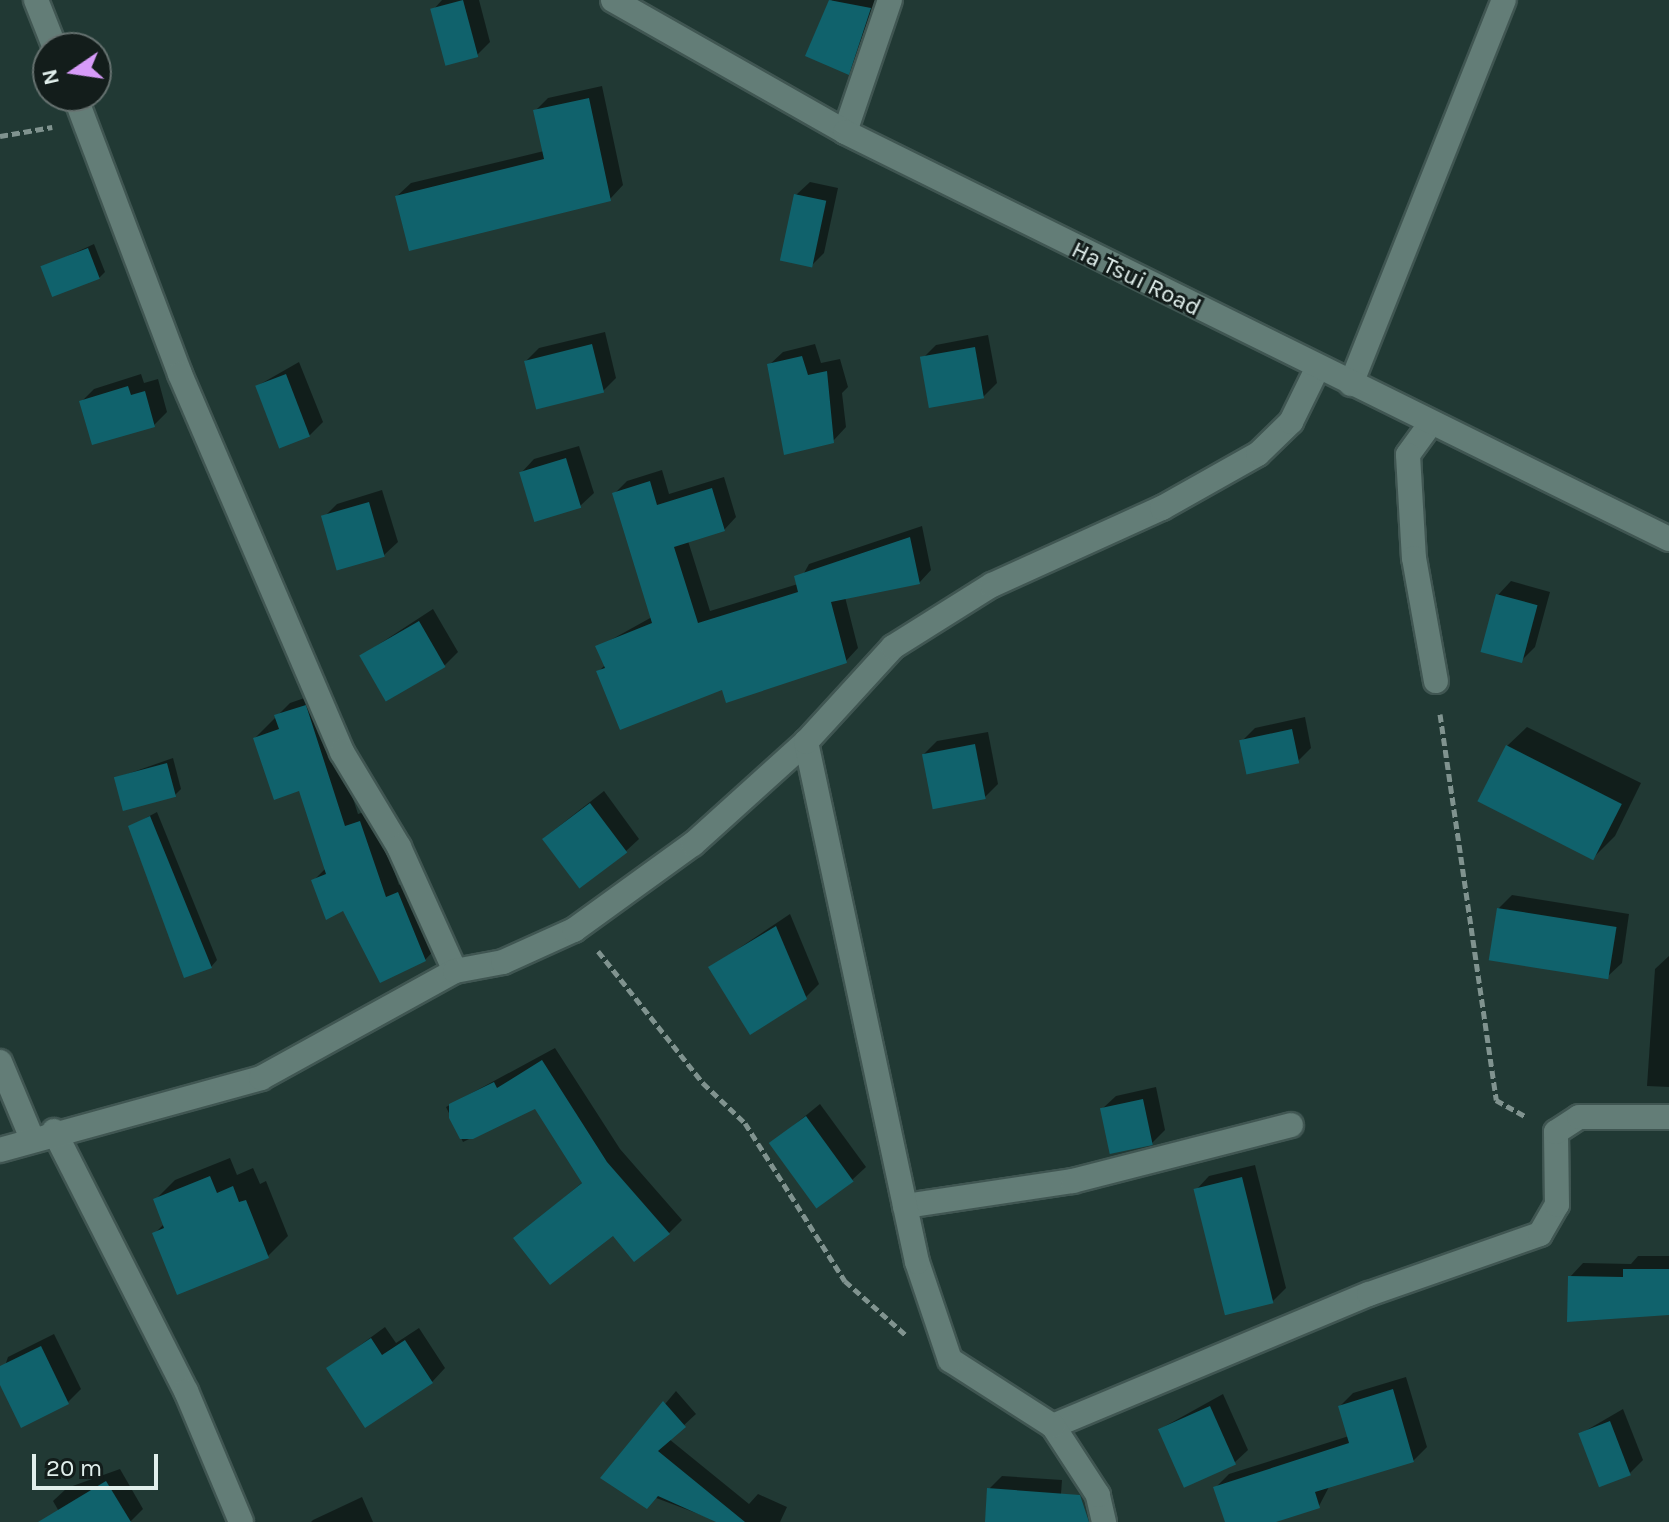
<!DOCTYPE html>
<style>
body{margin:0}
#map{position:relative;width:1669px;height:1522px;overflow:hidden;background:#213934;font-family:Karla,sans-serif}
div>[style]{position:absolute}
.shadow>*{inset:0;background:#0007}
.building>*{inset:0;background:#10626c;transform-origin:0 0}
.path>*{height:5px;margin-top:-2.5px;transform-origin:0;background:repeating-linear-gradient(90deg,#80938f 0 8px,transparent 0 12px)}
.roads{filter:drop-shadow(2px 0 #405652) drop-shadow(-2px 0 #405652) drop-shadow(0 2px #405652) drop-shadow(0 -2px #405652)}
.lane>*{height:24px;margin:-12px;padding:0 12px;transform-origin:12px;border-radius:12px;background:#637d77}
.street>*{height:24px;margin:-12px;padding:0 12px;transform-origin:12px;border-radius:12px;background:#637d77}
.secondary>*{height:24px;margin:-12px;padding:0 12px;transform-origin:12px;border-radius:12px;background:#637d77}
span{translate:-50% -50%;white-space:nowrap;text-align:center;line-height:1.15;-webkit-text-stroke:6px #131d1b;paint-order:stroke}
.street-label{font-size:24px;color:#e1efec}
.north{position:absolute;left:32px;top:32px;width:80px;height:80px;box-sizing:border-box;background:#131d1b;border:2px solid #65716f;border-radius:50%;rotate:257deg;font-size:22px;font-weight:700;line-height:32px;text-align:center;color:#e1efec}
.north::after{content:'';display:block;margin:auto;width:28px;height:36px;background:#d79bf9;clip-path:polygon(50% 0,100% 100%,50% 72%,0 100%)}
.scale{position:absolute;left:32px;top:1454px;width:126px;height:36px;box-sizing:border-box;border:4px solid #e1efec;border-top:0;padding-left:10px;font-size:24px;line-height:28px;white-space:nowrap;color:#e1efec;-webkit-text-stroke:6px #131d1b;paint-order:stroke}
</style>
<div id="map">
<div class="shadow">
<div style="clip-path:polygon(442px 0,479px 0,490px 42px,477px 55px,433px 10px)"></div>
<div style="clip-path:polygon(832px 0,882px 0,861px 60px,848px 73px,808px 55px)"></div>
<div style="clip-path:polygon(602px 86px,623px 185px,610px 199px,397px 196px,411px 183px,544px 151px,535px 111px,548px 98px)"></div>
<div style="clip-path:polygon(810px 182px,838px 188px,824px 253px,811px 266px,796px 195px)"></div>
<div style="clip-path:polygon(94px 244px,105px 272px,99px 278px,44px 267px)"></div>
<div style="clip-path:polygon(605px 332px,616px 378px,603px 391px,526px 361px,539px 348px)"></div>
<div style="clip-path:polygon(988px 335px,997px 383px,983px 397px,923px 358px,936px 345px)"></div>
<div style="clip-path:polygon(815px 344px,821px 363px,840px 359px,848px 387px,842px 393px,846px 427px,833px 441px,769px 365px,783px 352px)"></div>
<div style="clip-path:polygon(299px 362px,323px 422px,309px 436px,257px 386px)"></div>
<div style="clip-path:polygon(141px 374px,144px 383px,158px 379px,167px 412px,154px 425px,81px 402px,94px 389px)"></div>
<div style="clip-path:polygon(579px 446px,594px 493px,580px 506px,521px 473px,534px 459px)"></div>
<div style="clip-path:polygon(662px 470px,669px 494px,724px 477px,736px 517px,724px 530px,688px 541px,710px 611px,798px 584px,809px 564px,922px 526px,931px 570px,919px 583px,845px 597px,858px 648px,846px 661px,723px 687px,598px 672px,605px 665px,598px 647px,652px 617px,614px 494px,627px 481px)"></div>
<div style="clip-path:polygon(382px 490px,398px 542px,384px 555px,324px 517px,337px 504px)"></div>
<div style="clip-path:polygon(1511px 581px,1550px 592px,1535px 647px,1521px 661px,1498px 595px)"></div>
<div style="clip-path:polygon(433px 609px,458px 652px,445px 665px,361px 656px)"></div>
<div style="clip-path:polygon(319px 693px,358px 814px,373px 809px,399px 885px,411px 880px,438px 946px,425px 960px,314px 880px,326px 868px,300px 788px,255px 738px,290px 703px)"></div>
<div style="clip-path:polygon(1305px 717px,1311px 748px,1298px 761px,1242px 741px,1255px 728px)"></div>
<div style="clip-path:polygon(1527px 727px,1641px 783px,1615px 836px,1595px 856px,1507px 746px)"></div>
<div style="clip-path:polygon(988px 732px,998px 784px,985px 797px,924px 754px,937px 741px)"></div>
<div style="clip-path:polygon(173px 758px,181px 789px,175px 795px,116px 778px)"></div>
<div style="clip-path:polygon(604px 791px,639px 839px,625px 852px,544px 838px)"></div>
<div style="clip-path:polygon(157px 812px,217px 960px,211px 967px,131px 826px)"></div>
<div style="clip-path:polygon(1512px 895px,1629px 914px,1622px 963px,1608px 976px,1498px 909px)"></div>
<div style="clip-path:polygon(790px 914px,819px 984px,805px 998px,711px 967px)"></div>
<div style="clip-path:polygon(1669px 956px,1669px 1087px,1647px 1086px,1655px 969px)"></div>
<div style="clip-path:polygon(555px 1048px,620px 1149px,682px 1220px,669px 1233px,516px 1238px,584px 1181px,536px 1106px,463px 1142px,446px 1107px)"></div>
<div style="clip-path:polygon(1156px 1087px,1165px 1130px,1152px 1143px,1102px 1109px,1116px 1096px)"></div>
<div style="clip-path:polygon(820px 1104px,866px 1167px,852px 1180px,772px 1143px)"></div>
<div style="clip-path:polygon(230px 1158px,237px 1175px,253px 1168px,260px 1184px,266px 1181px,288px 1236px,268px 1256px,178px 1292px,154px 1234px,165px 1223px,155px 1200px,175px 1180px)"></div>
<div style="clip-path:polygon(1255px 1165px,1286px 1288px,1273px 1301px,1196px 1190px,1209px 1176px)"></div>
<div style="clip-path:polygon(1638px 1256px,1669px 1256px,1669px 1314px,1570px 1277px,1583px 1263px,1631px 1264px)"></div>
<div style="clip-path:polygon(385px 1327px,396px 1343px,419px 1328px,445px 1368px,432px 1382px,329px 1368px)"></div>
<div style="clip-path:polygon(54px 1334px,81px 1389px,68px 1402px,0 1380px,8px 1357px)"></div>
<div style="clip-path:polygon(1406px 1377px,1427px 1447px,1413px 1461px,1330px 1485px,1319px 1506px,1270px 1522px,1227px 1522px,1216px 1487px,1229px 1474px,1349px 1436px,1340px 1406px,1353px 1393px)"></div>
<div style="clip-path:polygon(676px 1391px,696px 1414px,669px 1439px,749px 1504px,758px 1494px,787px 1507px,780px 1522px,720px 1522px,603px 1478px)"></div>
<div style="clip-path:polygon(1223px 1394px,1248px 1450px,1234px 1463px,1160px 1429px)"></div>
<div style="clip-path:polygon(1623px 1409px,1643px 1460px,1630px 1473px,1580px 1434px)"></div>
<div style="clip-path:polygon(120px 1469px,143px 1509px,130px 1522px,65px 1522px,53px 1501px,67px 1488px)"></div>
<div style="clip-path:polygon(1002px 1476px,1062px 1480px,1059px 1522px,987px 1522px,989px 1489px)"></div>
<div style="clip-path:polygon(362px 1497px,373px 1522px,311px 1522px,313px 1520px)"></div>
</div>
<div class="building">
<div style="left:463px;top:0;width:59px;height:34px;rotate:75deg"></div>
<div style="clip-path:polygon(829px 0,871px 8px,849px 75px,805px 56px)"></div>
<div style="clip-path:polygon(589px 98px,611px 201px,409px 251px,395px 196px,544px 159px,533px 110px)"></div>
<div style="left:794px;top:194px;width:33px;height:68px;rotate:12deg"></div>
<div style="left:88px;top:248px;width:33px;height:51px;rotate:69deg"></div>
<div style="left:592px;top:344px;width:50px;height:70px;rotate:76deg"></div>
<div style="left:975px;top:347px;width:52px;height:56px;rotate:80deg"></div>
<div style="clip-path:polygon(802px 356px,808px 375px,827px 371px,834px 443px,784px 455px,767px 364px)"></div>
<div style="left:286px;top:374px;width:67px;height:33px;rotate:69deg"></div>
<div style="clip-path:polygon(128px 386px,131px 395px,145px 391px,155px 427px,92px 445px,79px 401px)"></div>
<div style="left:566px;top:458px;width:52px;height:49px;rotate:73deg"></div>
<div style="clip-path:polygon(650px 481px,657px 505px,712px 488px,725px 531px,674px 547px,698px 623px,798px 592px,794px 576px,910px 537px,920px 584px,831px 602px,847px 663px,726px 703px,722px 690px,620px 730px,596px 671px,605px 668px,595px 646px,652px 623px,612px 493px)"></div>
<div style="left:369px;top:502px;width:57px;height:50px;rotate:74deg"></div>
<div style="left:1496px;top:594px;width:43px;height:60px;rotate:15deg"></div>
<div style="left:419px;top:621px;width:53px;height:69px;rotate:60deg"></div>
<div style="clip-path:polygon(306px 705px,345px 826px,360px 821px,386px 897px,398px 892px,426px 961px,380px 983px,343px 911px,326px 920px,311px 880px,326px 874px,299px 791px,274px 800px,253px 738px,279px 729px,274px 715px)"></div>
<div style="left:1292px;top:729px;width:35px;height:54px;rotate:78deg"></div>
<div style="left:975px;top:744px;width:56px;height:54px;rotate:79deg"></div>
<div style="left:1506px;top:745px;width:130px;height:63px;rotate:27deg"></div>
<div style="left:167px;top:763px;width:35px;height:55px;rotate:75deg"></div>
<div style="left:590px;top:803px;width:62px;height:60px;rotate:53deg"></div>
<div style="clip-path:polygon(150px 816px,212px 968px,184px 978px,128px 826px)"></div>
<div style="left:1497px;top:908px;width:121px;height:53px;rotate:9deg"></div>
<div style="clip-path:polygon(776px 926px,807px 999px,750px 1035px,708px 967px)"></div>
<div style="clip-path:polygon(542px 1060px,607px 1162px,670px 1234px,634px 1262px,613px 1236px,550px 1285px,513px 1238px,582px 1183px,535px 1109px,473px 1139px,460px 1139px,449px 1118px,449px 1104px,494px 1082px,497px 1088px)"></div>
<div style="left:1143px;top:1099px;width:47px;height:44px;rotate:78deg"></div>
<div style="left:806px;top:1116px;width:81px;height:46px;rotate:54deg"></div>
<div style="clip-path:polygon(210px 1176px,217px 1193px,233px 1186px,239px 1202px,246px 1200px,269px 1258px,177px 1295px,152px 1233px,164px 1228px,153px 1199px)"></div>
<div style="left:1242px;top:1177px;width:130px;height:50px;rotate:76deg"></div>
<div style="clip-path:polygon(1623px 1269px,1669px 1269px,1669px 1315px,1567px 1322px,1568px 1276px,1623px 1277px)"></div>
<div style="clip-path:polygon(371px 1338px,382px 1355px,405px 1340px,433px 1383px,365px 1428px,326px 1368px)"></div>
<div style="clip-path:polygon(41px 1346px,69px 1404px,21px 1428px,0 1385px,0 1366px)"></div>
<div style="clip-path:polygon(1393px 1389px,1414px 1462px,1315px 1492px,1320px 1508px,1276px 1522px,1225px 1522px,1213px 1487px,1349px 1443px,1338px 1406px)"></div>
<div style="clip-path:polygon(663px 1401px,686px 1427px,658px 1451px,745px 1522px,716px 1522px,658px 1496px,647px 1509px,600px 1478px)"></div>
<div style="left:1210px;top:1406px;width:64px;height:57px;rotate:66deg"></div>
<div style="left:1610px;top:1421px;width:58px;height:34px;rotate:69deg"></div>
<div style="clip-path:polygon(106px 1481px,131px 1522px,38px 1522px)"></div>
<div style="clip-path:polygon(987px 1488px,1080px 1495px,1089px 1522px,985px 1522px)"></div>
</div>
<div class="path">
<div style="left:0;top:136px;width:53px;rotate:-9.8deg"></div>
<div style="left:1440px;top:714px;width:390px;rotate:81.7deg"></div>
<div style="left:1496px;top:1100px;width:35px;rotate:29deg"></div>
<div style="left:598px;top:951px;width:169px;rotate:51.5deg"></div>
<div style="left:703px;top:1083px;width:58px;rotate:43.6deg"></div>
<div style="left:745px;top:1123px;width:187px;rotate:57.7deg"></div>
<div style="left:845px;top:1281px;width:83px;rotate:41.6deg"></div>
</div>
<div class="roads">
<div class="lane">
<div style="left:36px;top:0;width:52px;rotate:68.4deg"></div>
<div style="left:75px;top:96px;width:297px;rotate:69.3deg"></div>
<div style="left:180px;top:374px;width:411px;rotate:66.8deg"></div>
<div style="left:342px;top:752px;width:111px;rotate:59deg"></div>
<div style="left:399px;top:847px;width:136px;rotate:65.7deg"></div>
<div style="left:845px;top:132px;width:139px;rotate:-71.2deg"></div>
<div style="left:1431px;top:423px;width:39px;rotate:126deg"></div>
<div style="left:1408px;top:455px;width:103px;rotate:86.7deg"></div>
<div style="left:1414px;top:558px;width:125px;rotate:79.9deg"></div>
<div style="left:0;top:1062px;width:80px;rotate:67.3deg"></div>
<div style="left:905px;top:1206px;width:170px;rotate:-8.5deg"></div>
<div style="left:1073px;top:1181px;width:225px;rotate:-14.4deg"></div>
</div>
<div class="street">
<div style="left:1351px;top:384px;width:413px;rotate:-68.3deg"></div>
<div style="left:54px;top:1131px;width:292px;rotate:63.1deg"></div>
<div style="left:186px;top:1391px;width:142px;rotate:67.2deg"></div>
<div style="left:0;top:1150px;width:271px;rotate:-15.4deg"></div>
<div style="left:261px;top:1078px;width:222px;rotate:-28.9deg"></div>
<div style="left:455px;top:971px;width:49px;rotate:-10.6deg"></div>
<div style="left:503px;top:962px;width:78px;rotate:-24.3deg"></div>
<div style="left:574px;top:930px;width:147px;rotate:-35.9deg"></div>
<div style="left:693px;top:844px;width:152px;rotate:-42.1deg"></div>
<div style="left:1053px;top:1426px;width:342px;rotate:-22.7deg"></div>
<div style="left:1369px;top:1294px;width:181px;rotate:-19.3deg"></div>
<div style="left:1540px;top:1234px;width:34px;rotate:-60deg"></div>
<div style="left:1557px;top:1205px;width:73px;rotate:-90.8deg"></div>
<div style="left:1556px;top:1132px;width:27px;rotate:-33deg"></div>
<div style="left:1579px;top:1117px;width:90px"></div>
<div style="left:1104px;top:1522px;width:28px;rotate:-103deg"></div>
<div style="left:1098px;top:1495px;width:82px;rotate:-123.1deg"></div>
<div style="left:1053px;top:1426px;width:122px;rotate:-147.3deg"></div>
<div style="left:950px;top:1360px;width:103px;rotate:-108.6deg"></div>
<div style="left:917px;top:1262px;width:532px;rotate:-102.05deg"></div>
<div style="left:806px;top:742px;width:129px;rotate:-47.5deg"></div>
<div style="left:893px;top:647px;width:117px;rotate:-32.1deg"></div>
<div style="left:992px;top:585px;width:187px;rotate:-24.4deg"></div>
<div style="left:1162px;top:508px;width:110px;rotate:-29.4deg"></div>
<div style="left:1258px;top:454px;width:46px;rotate:-44.1deg"></div>
<div style="left:1291px;top:422px;width:61px;rotate:-63.9deg"></div>
</div>
<div class="secondary">
<div style="left:613px;top:0;width:267px;rotate:29.6deg"></div>
<div style="left:845px;top:132px;width:919px;rotate:26.29deg"></div>
</div>
</div>
<div class="street-label">
<span style="left:1136px;top:279px;rotate:26deg">Ha Tsui Road</span>
</div>
<div class="north">N</div>
<div class="scale">20 m</div>
</div>
